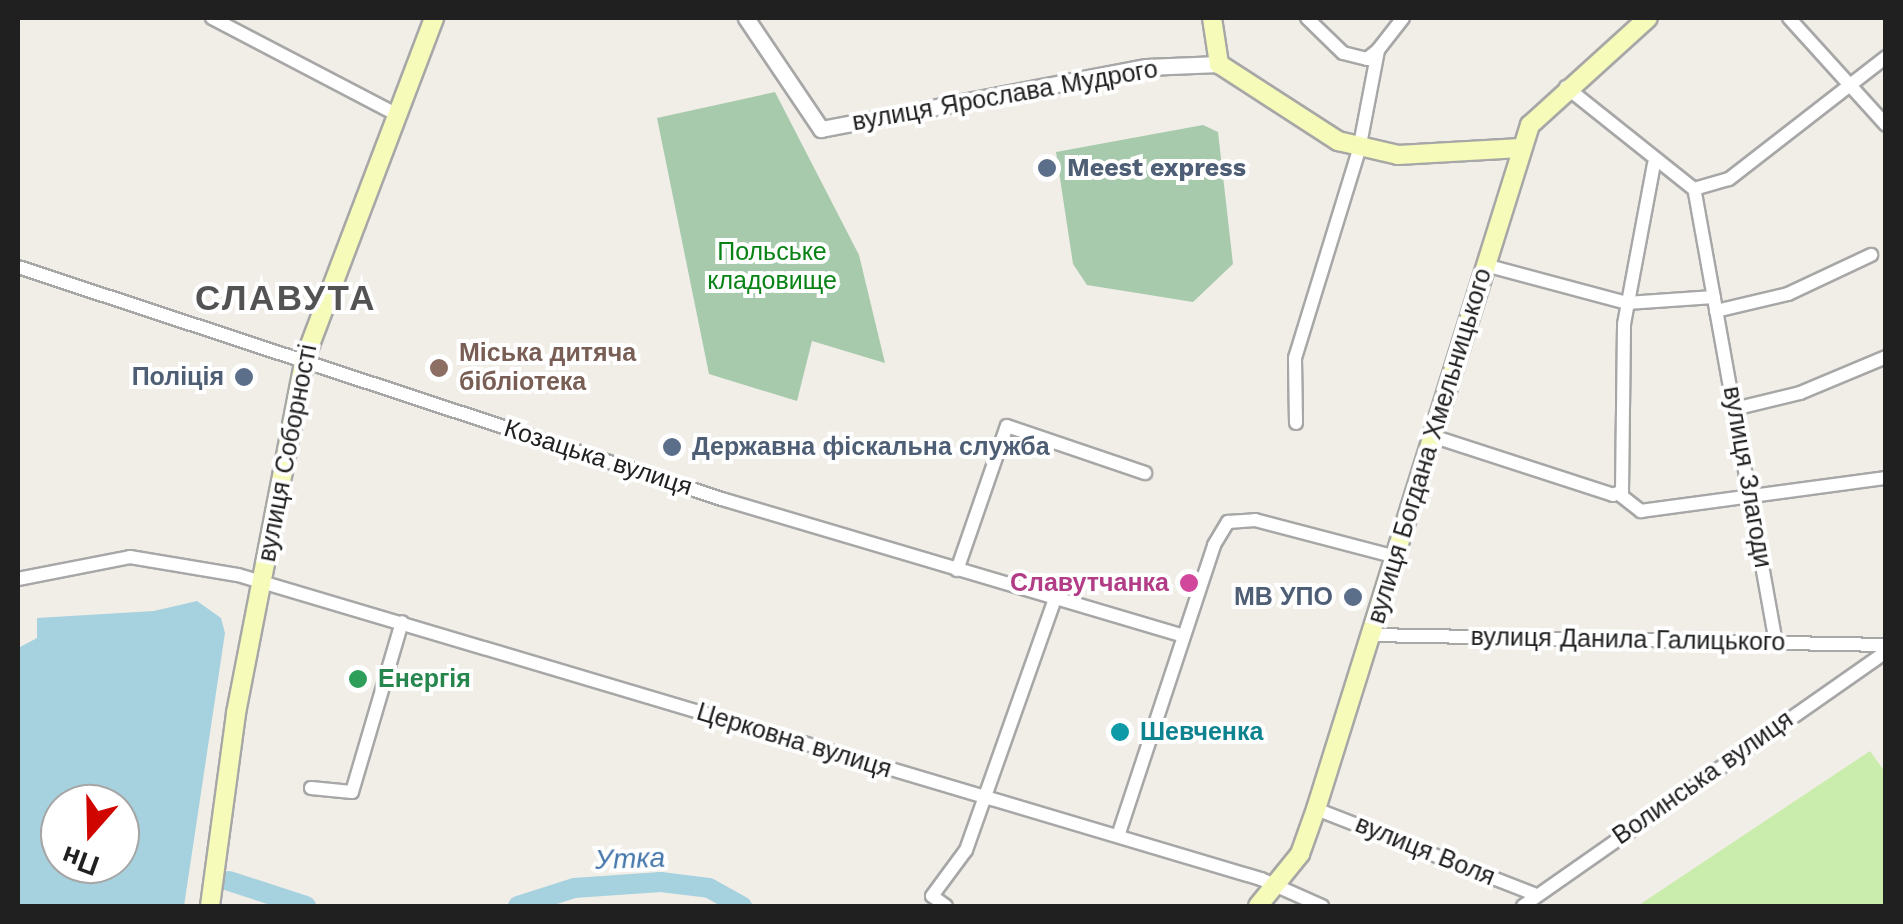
<!DOCTYPE html>
<meta charset="utf-8">
<style>
body{margin:0}
#map{position:relative;width:1903px;height:924px;overflow:hidden;background:#f1eee7;font-family:"Work Sans",sans-serif}
div>[style]{position:absolute}
.grass>*{inset:0;background:#caecac}
.cemetery>*{inset:0;background:#a7caad}
.water>*{inset:0;background:#a6d1df}
.river>*{height:20px;margin:-10px;padding:0 10px;transform-origin:10px;border-radius:10px;background:#a6d1df}
.roads{filter:drop-shadow(2px 0 #a7a7a7) drop-shadow(-2px 0 #a7a7a7) drop-shadow(0 2px #a7a7a7) drop-shadow(0 -2px #a7a7a7)}
.minor>*{height:12px;margin:-6px;padding:0 6px;transform-origin:6px;border-radius:6px;background:#fff}
.tertiary>*{height:15px;margin:-7.5px;padding:0 7.5px;transform-origin:7.5px;border-radius:7.5px;background:#fff}
.secondary>*{height:18px;margin:-9px;padding:0 9px;transform-origin:9px;border-radius:9px;background:#f6fbba}
.dots>*{width:28px;height:28px;translate:-50% -50%;box-sizing:border-box;border:5px solid #fff;border-radius:50%}
span{translate:-50% -50%;white-space:nowrap;text-align:center;line-height:1.15;-webkit-text-stroke:8px #fff;paint-order:stroke}
.street-label{font-size:25px;color:#202020}
.service-label{font-size:25px;color:#4e5e75;font-weight:700}
.left{translate:0 -50%;text-align:left}
.right{translate:-100% -50%;text-align:right}
.park-label{font-size:25px;color:#098316}
.education-label{font-size:25px;color:#785e54;font-weight:700}
.hotel-label{font-size:25px;color:#b23c85;font-weight:700}
.leisure-label{font-size:25px;color:#27864d;font-weight:700}
.culture-label{font-size:25px;color:#0d838f;font-weight:700}
.water-label{font-size:28px;color:#4677ab;font-style:italic}
.district-label{font-size:35px;color:#535353;font-weight:700;letter-spacing:2.5px}
.frame{position:absolute;inset:0;border:20px solid #202020;pointer-events:none}
.north{position:absolute;left:40px;top:784px;width:100px;height:100px;box-sizing:border-box;background:#fff;border:2px solid #a6a6a6;border-radius:50%;rotate:200deg;font-size:28px;font-weight:700;line-height:40px;text-align:center;color:#202020}
.north::after{content:'';display:block;margin:auto;width:35px;height:45px;background:#d10500;clip-path:polygon(50% 0,100% 100%,50% 72%,0 100%)}
</style>
<div id="map">
<div class="grass">
<div style="clip-path:polygon(1870px 751px,1885px 772px,1885px 906px,1639px 905px)"></div>
</div>
<div class="cemetery">
<div style="clip-path:polygon(775px 92px,859px 255px,885px 363px,812px 341px,797px 401px,709px 374px,657px 118px)"></div>
<div style="clip-path:polygon(1203px 125px,1218px 132px,1233px 264px,1193px 302px,1087px 285px,1073px 264px,1056px 152px)"></div>
</div>
<div class="water">
<div style="clip-path:polygon(evenodd,197px 601px,221px 618px,225px 633px,184px 906px,18px 906px,18px 648px,37px 638px,37px 618px,154px 611px,197px 601px,60px 804px,120px 804px,120px 864px,60px 864px,60px 804px)"></div>
</div>
<div class="river">
<div style="left:229px;top:881px;width:81px;rotate:18deg"></div>
<div style="left:518px;top:906px;width:59px;rotate:-17.8deg"></div>
<div style="left:574px;top:888px;width:87px;rotate:-3.9deg"></div>
<div style="left:661px;top:882px;width:48px;rotate:7.1deg"></div>
<div style="left:709px;top:888px;width:38px;rotate:29deg"></div>
</div>
<div class="roads">
<div class="minor">
<div style="left:212px;top:18px;width:208px;rotate:27.6deg"></div>
<div style="left:1307px;top:18px;width:50px;rotate:44.2deg"></div>
<div style="left:1343px;top:53px;width:25px;rotate:14deg"></div>
<div style="left:1367px;top:59px;width:14px;rotate:-39deg"></div>
<div style="left:1789px;top:18px;width:144px;rotate:47.8deg"></div>
<div style="left:1566px;top:87px;width:164px;rotate:38.6deg"></div>
<div style="left:1485px;top:265px;width:147px;rotate:15deg"></div>
<div style="left:1627px;top:303px;width:87px;rotate:-3.9deg"></div>
<div style="left:18px;top:267px;width:744px;rotate:18.24deg"></div>
<div style="left:725px;top:500px;width:478px;rotate:16.5deg"></div>
<div style="left:1716px;top:311px;width:74px;rotate:-13.3deg"></div>
<div style="left:1788px;top:294px;width:92px;rotate:-25.2deg"></div>
<div style="left:1734px;top:409px;width:68px;rotate:-13.6deg"></div>
<div style="left:1800px;top:393px;width:93px;rotate:-22.7deg"></div>
<div style="left:1296px;top:423px;width:65px;rotate:-90.9deg"></div>
<div style="left:1295px;top:358px;width:218px;rotate:-72.9deg"></div>
<div style="left:1359px;top:150px;width:102px;rotate:-79.2deg"></div>
<div style="left:1378px;top:50px;width:41px;rotate:-52deg"></div>
<div style="left:1435px;top:437px;width:187px;rotate:18deg"></div>
<div style="left:1613px;top:495px;width:10px;rotate:-24deg"></div>
<div style="left:1622px;top:491px;width:167px;rotate:-89.3deg"></div>
<div style="left:1624px;top:324px;width:163px;rotate:-79.4deg"></div>
<div style="left:1619px;top:494px;width:28px;rotate:38deg"></div>
<div style="left:1641px;top:511px;width:247px;rotate:-7.7deg"></div>
<div style="left:957px;top:570px;width:152px;rotate:-70.9deg"></div>
<div style="left:1007px;top:426px;width:146px;rotate:18.8deg"></div>
<div style="left:18px;top:579px;width:114px;rotate:-11.1deg"></div>
<div style="left:130px;top:557px;width:109px;rotate:9.5deg"></div>
<div style="left:238px;top:575px;width:1067px;rotate:16.55deg"></div>
<div style="left:1261px;top:879px;width:67px;rotate:23.9deg"></div>
<div style="left:1371px;top:635px;width:515px;rotate:1.11deg"></div>
<div style="left:1776px;top:643px;width:461px;rotate:-100.2deg"></div>
<div style="left:1694px;top:189px;width:36px;rotate:-16deg"></div>
<div style="left:1729px;top:179px;width:199px;rotate:-37.8deg"></div>
<div style="left:311px;top:788px;width:41px;rotate:5.6deg"></div>
<div style="left:352px;top:792px;width:177px;rotate:-73.6deg"></div>
<div style="left:1316px;top:809px;width:234px;rotate:21.3deg"></div>
<div style="left:1118px;top:836px;width:306px;rotate:-71.7deg"></div>
<div style="left:1214px;top:545px;width:27px;rotate:-59deg"></div>
<div style="left:1228px;top:522px;width:27px;rotate:-4deg"></div>
<div style="left:1255px;top:520px;width:146px;rotate:14.7deg"></div>
<div style="left:946px;top:906px;width:17px;rotate:-144deg"></div>
<div style="left:932px;top:896px;width:57px;rotate:-53.5deg"></div>
<div style="left:966px;top:850px;width:267px;rotate:-70.5deg"></div>
<div style="left:1523px;top:906px;width:443px;rotate:-35deg"></div>
</div>
<div class="tertiary">
<div style="left:746px;top:18px;width:134px;rotate:56deg"></div>
<div style="left:821px;top:129px;width:331px;rotate:-10.8deg"></div>
<div style="left:1146px;top:67px;width:73px;rotate:-2.4deg"></div>
</div>
<div class="secondary">
<div style="left:1212px;top:18px;width:47px;rotate:81.3deg"></div>
<div style="left:1219px;top:64px;width:142px;rotate:32.9deg"></div>
<div style="left:1338px;top:141px;width:62px;rotate:13.1deg"></div>
<div style="left:1398px;top:155px;width:123px;rotate:-3.3deg"></div>
<div style="left:210px;top:906px;width:195px;rotate:-82.3deg"></div>
<div style="left:236px;top:713px;width:362px;rotate:-79deg"></div>
<div style="left:305px;top:358px;width:364px;rotate:-69.2deg"></div>
<div style="left:1258px;top:906px;width:67px;rotate:-51.1deg"></div>
<div style="left:1300px;top:854px;width:48px;rotate:-70.4deg"></div>
<div style="left:1316px;top:809px;width:717px;rotate:-72.63deg"></div>
<div style="left:1530px;top:125px;width:159px;rotate:-42.2deg"></div>
</div>
</div>
<div class="dots">
<div style="left:1047px;top:168px;background:#5c6f8a"></div>
<div style="left:439px;top:368px;background:#8d6e63"></div>
<div style="left:244px;top:377px;background:#5c6f8a"></div>
<div style="left:672px;top:447px;background:#5c6f8a"></div>
<div style="left:1189px;top:583px;background:#d1479c"></div>
<div style="left:1353px;top:597px;background:#5c6f8a"></div>
<div style="left:358px;top:679px;background:#2e9e5b"></div>
<div style="left:1120px;top:732px;background:#0f9aa8"></div>
</div>
<div class="street-label">
<span style="left:1005px;top:96px;rotate:-10deg">вулиця Ярослава Мудрого</span>
<span style="left:1430px;top:446px;rotate:-73deg">вулиця Богдана Хмельницького</span>
<span style="left:288px;top:453px;rotate:-79deg">вулиця Соборності</span>
<span style="left:598px;top:458px;rotate:18deg">Козацька вулиця</span>
<span style="left:1747px;top:477px;rotate:80deg">вулиця Злагоди</span>
<span style="left:1628px;top:640px;rotate:1deg">вулиця Данила Галицького</span>
<span style="left:794px;top:741px;rotate:17deg">Церковна вулиця</span>
<span style="left:1703px;top:778px;rotate:-35deg">Волинська вулиця</span>
<span style="left:1425px;top:851px;rotate:22deg">вулиця Воля</span>
</div>
<div class="service-label">
<span class="left" style="left:1067px;top:168px">Meest express</span>
<span class="right" style="left:224px;top:377px">Поліція</span>
<span class="left" style="left:692px;top:447px">Державна фіскальна служба</span>
<span class="right" style="left:1333px;top:597px">МВ УПО</span>
</div>
<div class="park-label">
<span style="left:772px;top:267px">Польське<br>кладовище</span>
</div>
<div class="education-label">
<span class="left" style="left:459px;top:368px">Міська дитяча<br>бібліотека</span>
</div>
<div class="hotel-label">
<span class="right" style="left:1169px;top:583px">Славутчанка</span>
</div>
<div class="leisure-label">
<span class="left" style="left:378px;top:679px">Енергія</span>
</div>
<div class="culture-label">
<span class="left" style="left:1140px;top:732px">Шевченка</span>
</div>
<div class="water-label">
<span style="left:630px;top:859px;rotate:-2deg">Утка</span>
</div>
<div class="district-label">
<span style="left:286px;top:298px">СЛАВУТА</span>
</div>
<div class="frame"></div>
<div class="north">Пн</div>
</div>
